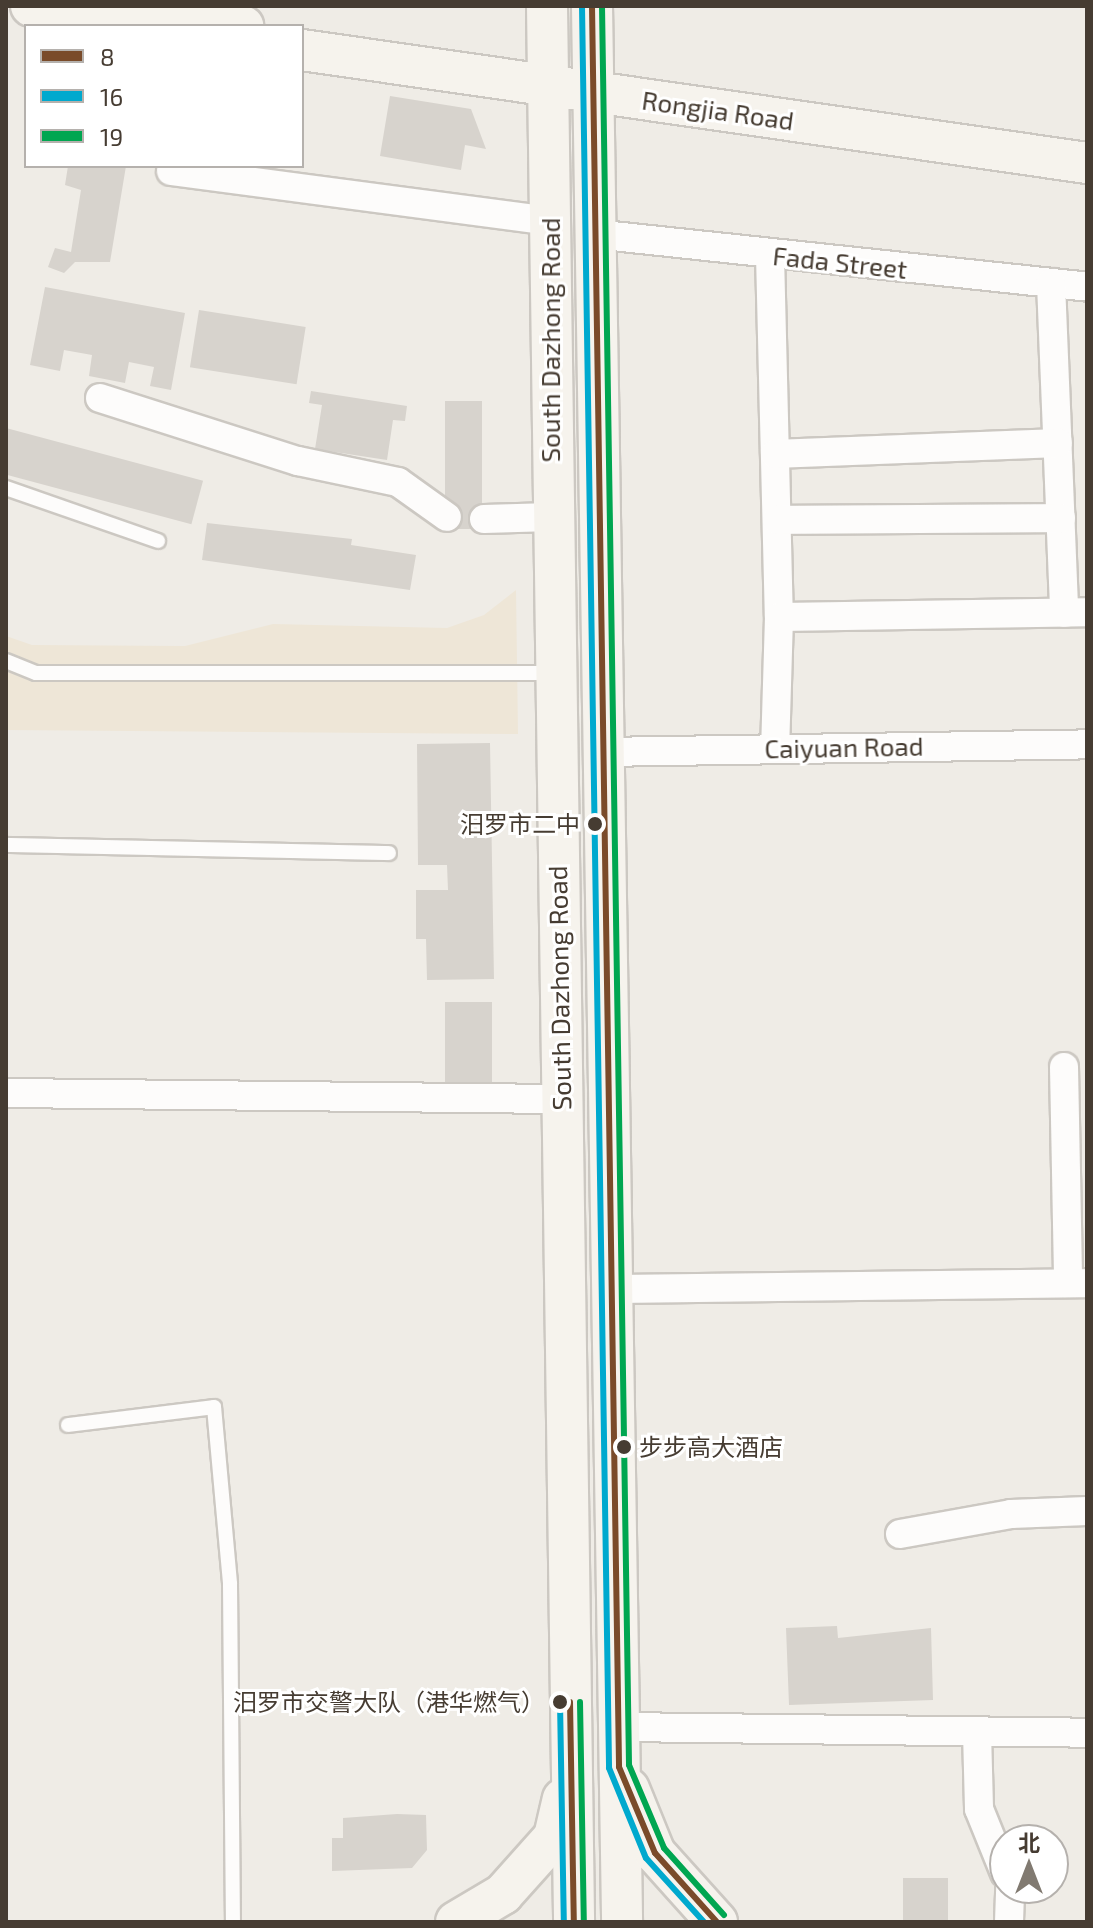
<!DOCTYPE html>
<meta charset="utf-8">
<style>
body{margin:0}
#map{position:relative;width:1093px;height:1928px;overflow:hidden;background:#efece6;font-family:"Exo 2","Noto Sans SC",sans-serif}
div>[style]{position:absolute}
.education>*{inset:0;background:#eee6d7}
.building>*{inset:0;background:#d7d3cd;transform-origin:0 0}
.roads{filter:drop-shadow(2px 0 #ccc8c2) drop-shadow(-2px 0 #ccc8c2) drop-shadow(0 2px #ccc8c2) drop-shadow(0 -2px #ccc8c2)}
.lane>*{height:14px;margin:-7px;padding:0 7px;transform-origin:7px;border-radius:7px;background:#fdfcfb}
.street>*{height:28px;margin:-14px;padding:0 14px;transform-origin:14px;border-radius:14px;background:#fdfcfb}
.secondary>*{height:40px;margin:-20px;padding:0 20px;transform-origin:20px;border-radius:20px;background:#f6f3ed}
.bus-1>*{height:6px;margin:-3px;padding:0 3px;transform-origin:3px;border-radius:3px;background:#7a4b2a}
.bus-2>*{height:6px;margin:-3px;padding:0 3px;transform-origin:3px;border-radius:3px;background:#00a9ce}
.bus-3>*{height:6px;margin:-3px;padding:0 3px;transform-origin:3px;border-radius:3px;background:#00a651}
.dots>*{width:22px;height:22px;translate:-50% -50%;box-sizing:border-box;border:4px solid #fff;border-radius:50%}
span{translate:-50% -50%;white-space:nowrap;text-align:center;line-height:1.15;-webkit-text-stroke:6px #fff;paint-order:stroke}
.bus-label{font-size:24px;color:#463c32}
.right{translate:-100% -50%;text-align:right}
.left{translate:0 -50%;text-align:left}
.street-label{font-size:26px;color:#463c32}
.frame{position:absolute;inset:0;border:8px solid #463c32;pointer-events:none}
.legend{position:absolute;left:24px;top:24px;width:280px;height:144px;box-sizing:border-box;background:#fff;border:2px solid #b5b1ad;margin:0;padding:10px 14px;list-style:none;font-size:24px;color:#463c32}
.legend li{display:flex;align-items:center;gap:16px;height:40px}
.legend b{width:40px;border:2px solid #b5b1ad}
.north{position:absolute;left:989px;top:1824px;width:80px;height:80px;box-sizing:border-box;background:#fff;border:2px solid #b5b1ad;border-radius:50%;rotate:0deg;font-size:22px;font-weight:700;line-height:32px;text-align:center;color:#463c32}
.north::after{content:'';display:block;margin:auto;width:28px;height:36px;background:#817a71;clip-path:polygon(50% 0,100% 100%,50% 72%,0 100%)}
</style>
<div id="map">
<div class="education">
<div style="clip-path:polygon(516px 590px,518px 734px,6px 730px,6px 636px,32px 645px,185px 646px,273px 624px,447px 628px,484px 615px)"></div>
</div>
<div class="building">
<div style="clip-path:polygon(390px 96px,471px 109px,486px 149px,465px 145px,461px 170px,380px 156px)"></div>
<div style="clip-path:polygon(68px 166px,126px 166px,110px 262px,75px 262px,64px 273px,48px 267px,55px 248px,71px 252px,81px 190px,65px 185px)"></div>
<div style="clip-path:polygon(45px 287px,185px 313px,171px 390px,150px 386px,154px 367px,129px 362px,125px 383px,89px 376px,92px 355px,64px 350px,60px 371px,30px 365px)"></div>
<div style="left:199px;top:310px;width:108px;height:58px;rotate:9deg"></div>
<div style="clip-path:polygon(311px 391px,407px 406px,405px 421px,393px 420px,387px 460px,315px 449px,322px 405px,309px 403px)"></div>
<div style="left:445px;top:401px;width:37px;height:128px"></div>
<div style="left:6px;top:428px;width:204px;height:45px;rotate:15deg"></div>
<div style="clip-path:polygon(207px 523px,352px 539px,351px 545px,416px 555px,410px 590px,202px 560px)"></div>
<div style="clip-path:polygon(490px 743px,494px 979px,427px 980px,426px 939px,416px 939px,416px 890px,448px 890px,447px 865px,418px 865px,417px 744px)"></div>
<div style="left:445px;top:1002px;width:47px;height:83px"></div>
<div style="clip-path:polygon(837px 1626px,838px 1638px,931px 1628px,933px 1700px,789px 1705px,786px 1628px)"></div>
<div style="clip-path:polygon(397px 1814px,426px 1815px,427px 1850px,412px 1868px,332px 1871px,332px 1838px,343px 1838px,343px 1818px)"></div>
<div style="left:903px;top:1878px;width:45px;height:44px"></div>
</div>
<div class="roads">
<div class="lane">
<div style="left:6px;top:488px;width:161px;rotate:19.2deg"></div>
<div style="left:6px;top:661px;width:32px;rotate:22deg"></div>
<div style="left:36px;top:673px;width:517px"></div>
<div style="left:6px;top:845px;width:383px;rotate:1.2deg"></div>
<div style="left:68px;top:1425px;width:147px;rotate:-7deg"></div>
<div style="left:214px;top:1407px;width:178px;rotate:84.8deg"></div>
<div style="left:230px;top:1584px;width:338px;rotate:89.5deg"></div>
</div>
<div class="street">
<div style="left:171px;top:171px;width:381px;rotate:7.5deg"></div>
<div style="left:594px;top:234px;width:496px;rotate:6.1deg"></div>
<div style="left:770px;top:255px;width:362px;rotate:88.6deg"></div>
<div style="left:779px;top:617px;width:131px;rotate:91.7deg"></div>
<div style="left:1051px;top:283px;width:330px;rotate:87.7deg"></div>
<div style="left:100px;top:398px;width:208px;rotate:17.7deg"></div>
<div style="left:298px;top:461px;width:102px;rotate:11.9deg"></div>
<div style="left:398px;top:482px;width:60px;rotate:35.5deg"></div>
<div style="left:775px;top:454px;width:283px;rotate:-2.2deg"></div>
<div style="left:484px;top:519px;width:67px;rotate:-1.7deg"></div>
<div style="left:777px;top:520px;width:284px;rotate:-0.4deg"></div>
<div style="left:779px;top:617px;width:308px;rotate:-0.9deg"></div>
<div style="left:601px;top:752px;width:486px;rotate:-0.9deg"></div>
<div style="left:1064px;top:1067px;width:216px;rotate:88.9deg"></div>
<div style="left:6px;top:1093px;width:555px;rotate:0.62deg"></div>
<div style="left:611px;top:1289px;width:476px;rotate:-0.7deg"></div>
<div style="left:900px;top:1534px;width:113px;rotate:-10.2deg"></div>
<div style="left:1011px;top:1514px;width:76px;rotate:-2.3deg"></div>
<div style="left:619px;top:1727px;width:468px;rotate:0.7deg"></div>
<div style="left:977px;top:1732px;width:77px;rotate:88.5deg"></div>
<div style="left:979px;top:1809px;width:69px;rotate:67.9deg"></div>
<div style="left:1009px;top:1922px;width:34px;rotate:-88deg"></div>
</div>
<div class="secondary">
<div style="left:31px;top:6px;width:116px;rotate:9.5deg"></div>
<div style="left:119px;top:6px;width:126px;rotate:9.2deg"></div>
<div style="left:547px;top:6px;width:1916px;rotate:89.19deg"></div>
<div style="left:592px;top:6px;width:1916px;rotate:89.1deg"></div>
<div style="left:302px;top:50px;width:793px;rotate:8.19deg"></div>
<div style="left:629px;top:1789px;width:69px;rotate:67.9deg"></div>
<div style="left:655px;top:1853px;width:93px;rotate:48.1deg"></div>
<div style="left:456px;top:1922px;width:55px;rotate:-30.8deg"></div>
<div style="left:503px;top:1894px;width:76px;rotate:-48.2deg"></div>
<div style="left:554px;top:1837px;width:39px;rotate:-77deg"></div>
</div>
</div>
<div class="bus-1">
<div style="left:592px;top:6px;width:1761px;rotate:89.12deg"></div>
<div style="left:619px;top:1767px;width:93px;rotate:67.3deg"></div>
<div style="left:655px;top:1853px;width:93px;rotate:48.1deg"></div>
<div style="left:570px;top:1702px;width:220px;rotate:89deg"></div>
</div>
<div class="bus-2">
<div style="left:582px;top:6px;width:1762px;rotate:89.12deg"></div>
<div style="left:609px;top:1768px;width:97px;rotate:67.7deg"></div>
<div style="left:646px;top:1858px;width:86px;rotate:47.8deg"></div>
<div style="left:560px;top:1702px;width:220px;rotate:89deg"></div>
</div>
<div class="bus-3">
<div style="left:602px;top:6px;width:1759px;rotate:89.12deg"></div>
<div style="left:629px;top:1765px;width:90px;rotate:67.1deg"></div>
<div style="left:664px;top:1848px;width:90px;rotate:48.2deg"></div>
<div style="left:580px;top:1702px;width:220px;rotate:89deg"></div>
</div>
<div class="dots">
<div style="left:595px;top:824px;background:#463c32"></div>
<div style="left:624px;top:1447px;background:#463c32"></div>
<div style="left:560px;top:1702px;background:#463c32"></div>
</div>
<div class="bus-label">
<span class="right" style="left:580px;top:824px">汨罗市二中</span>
<span class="left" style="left:639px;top:1447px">步步高大酒店</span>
<span class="right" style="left:545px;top:1702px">汨罗市交警大队（港华燃气）</span>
</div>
<div class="street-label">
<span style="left:718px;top:110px;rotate:8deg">Rongjia Road</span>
<span style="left:840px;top:262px;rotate:6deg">Fada Street</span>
<span style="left:550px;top:340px;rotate:-90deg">South Dazhong Road</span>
<span style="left:844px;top:747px;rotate:-1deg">Caiyuan Road</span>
<span style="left:559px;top:988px;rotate:-91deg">South Dazhong Road</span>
</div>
<div class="frame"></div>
<ul class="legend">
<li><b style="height:10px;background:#7a4b2a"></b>8</li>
<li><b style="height:10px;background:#00a9ce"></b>16</li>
<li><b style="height:10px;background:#00a651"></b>19</li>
</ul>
<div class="north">北</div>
</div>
